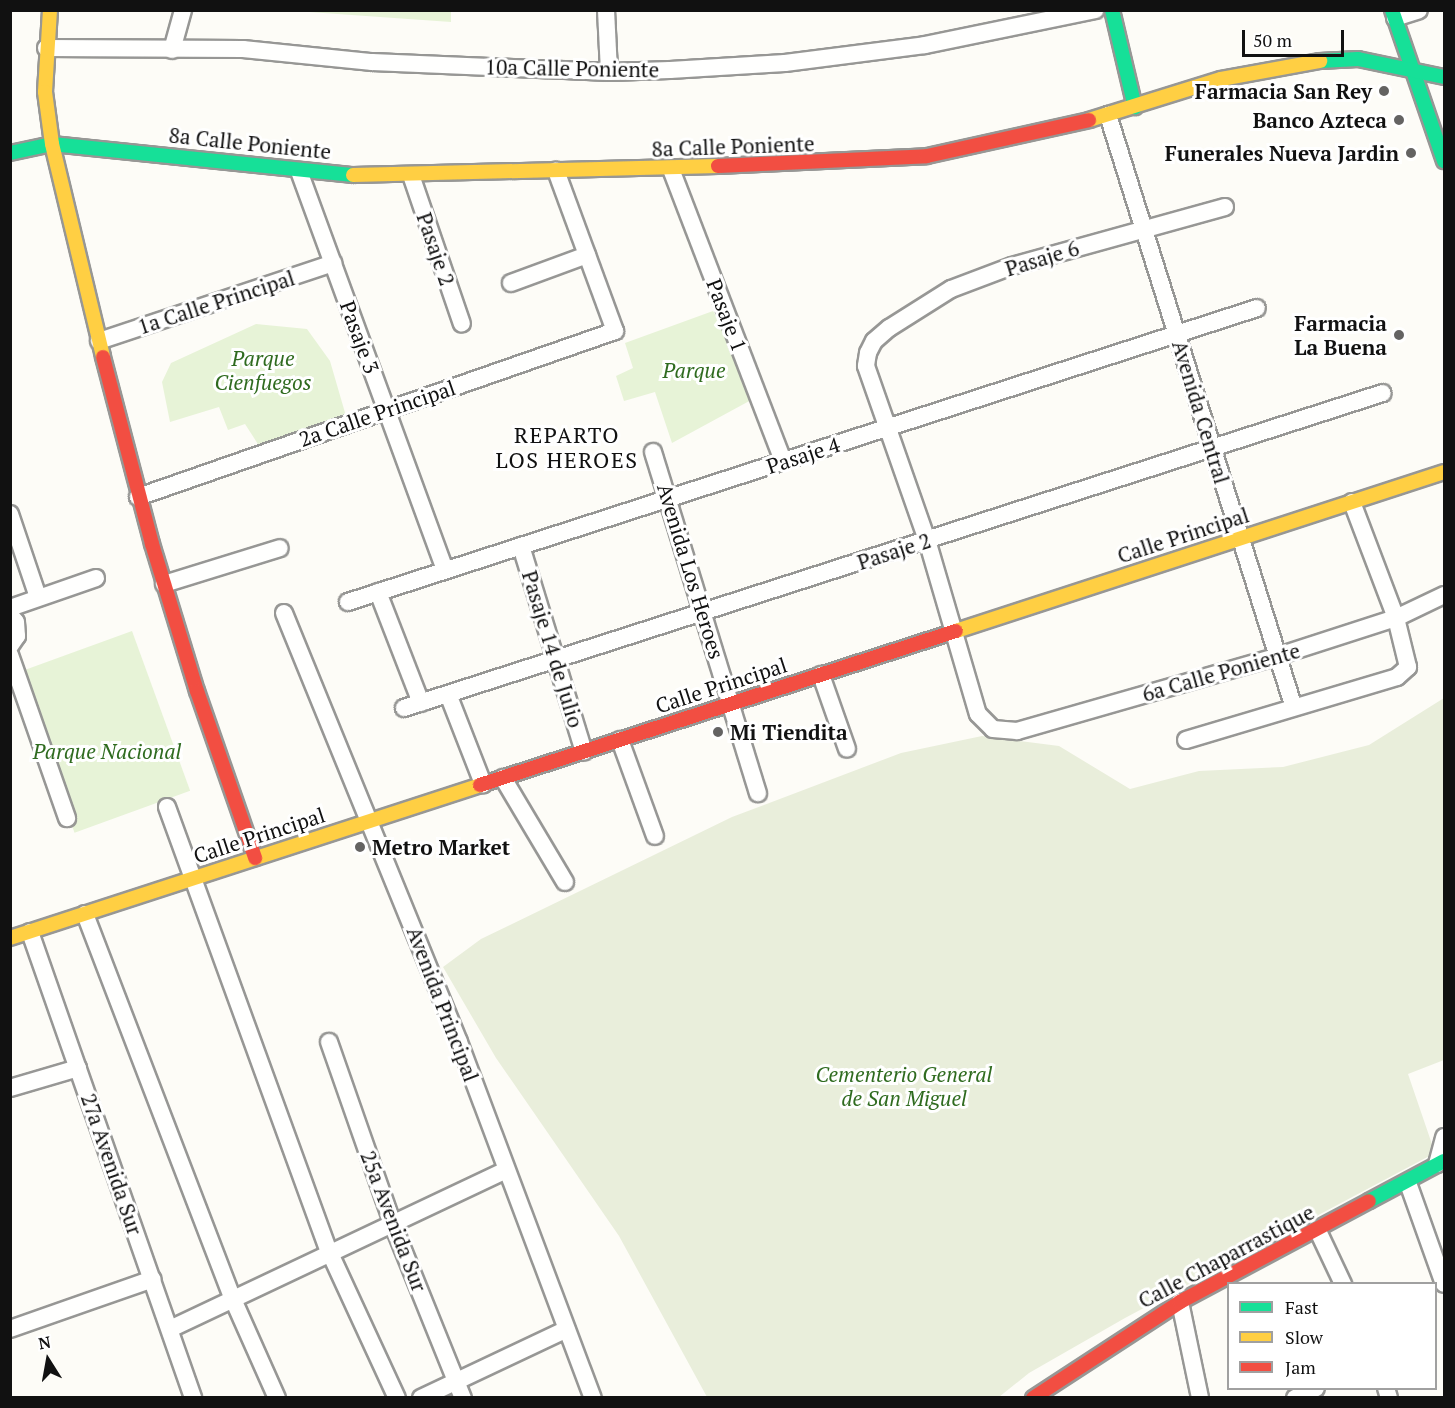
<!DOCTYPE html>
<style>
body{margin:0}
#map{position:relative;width:1455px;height:1408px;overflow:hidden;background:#fdfcf7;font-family:"PT Serif",serif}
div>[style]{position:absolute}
.green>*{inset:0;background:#e7f3d7;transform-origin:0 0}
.cemetery>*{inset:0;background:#e9eedb}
.roads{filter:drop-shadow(2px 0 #979795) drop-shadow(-2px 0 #979795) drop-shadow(0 2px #979795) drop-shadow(0 -2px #979795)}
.street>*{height:16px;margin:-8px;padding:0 8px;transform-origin:8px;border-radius:8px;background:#fffffe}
.fast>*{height:14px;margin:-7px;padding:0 7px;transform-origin:7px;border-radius:7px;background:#16e098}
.slow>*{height:14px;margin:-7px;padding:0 7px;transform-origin:7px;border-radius:7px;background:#ffcf43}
.jam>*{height:14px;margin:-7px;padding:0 7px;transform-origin:7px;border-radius:7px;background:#f24e42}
.dots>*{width:16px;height:16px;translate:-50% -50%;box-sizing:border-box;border:3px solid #fff;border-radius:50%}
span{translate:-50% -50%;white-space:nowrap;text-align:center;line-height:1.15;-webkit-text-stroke:6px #fff;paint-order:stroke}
.street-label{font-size:21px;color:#111}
.poi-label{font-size:21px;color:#111;font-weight:700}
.right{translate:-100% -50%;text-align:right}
.left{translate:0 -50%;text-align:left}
.park-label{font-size:21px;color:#2f6b1f;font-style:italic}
.neighbourhood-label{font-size:22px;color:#111;letter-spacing:1.5px}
.frame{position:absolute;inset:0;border:12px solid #111;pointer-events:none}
.legend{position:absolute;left:1227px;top:1282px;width:210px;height:108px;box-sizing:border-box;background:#fff;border:2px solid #a0a0a0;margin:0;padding:8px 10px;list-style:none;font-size:18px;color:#111}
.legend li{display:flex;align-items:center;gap:12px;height:30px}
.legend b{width:30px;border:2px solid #a0a0a0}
.north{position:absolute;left:18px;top:1330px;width:60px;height:60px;-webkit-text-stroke:4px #fff;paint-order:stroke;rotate:349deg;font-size:16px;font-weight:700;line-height:24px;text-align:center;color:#111}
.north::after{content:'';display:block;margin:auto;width:21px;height:27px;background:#111;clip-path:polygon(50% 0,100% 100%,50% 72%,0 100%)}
.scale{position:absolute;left:1242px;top:30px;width:102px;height:27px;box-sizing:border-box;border:3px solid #111;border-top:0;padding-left:8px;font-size:18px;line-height:21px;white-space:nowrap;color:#111;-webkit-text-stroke:4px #fff;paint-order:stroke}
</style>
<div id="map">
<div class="green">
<div style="clip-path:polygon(295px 11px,451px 11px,451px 22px)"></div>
<div style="clip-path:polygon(713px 311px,731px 339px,753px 399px,672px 443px,655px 392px,624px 401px,616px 376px,633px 368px,625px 343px)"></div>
<div style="clip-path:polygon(256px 324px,307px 329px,330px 361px,348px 423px,263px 452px,245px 424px,228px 430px,219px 407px,170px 422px,162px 382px,171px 363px)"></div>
<div style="left:132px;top:631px;width:170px;height:123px;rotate:70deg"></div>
</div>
<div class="cemetery">
<div style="clip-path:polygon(1444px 698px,1444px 1060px,1408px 1074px,1435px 1153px,1125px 1318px,1029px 1373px,999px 1397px,707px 1397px,619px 1236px,496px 1058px,443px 967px,481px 939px,732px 817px,901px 753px,982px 736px,1059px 746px,1130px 789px,1199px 771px,1283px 767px,1369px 745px)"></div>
</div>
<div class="roads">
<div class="street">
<div style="left:606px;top:10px;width:62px;rotate:87.2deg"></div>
<div style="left:1395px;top:18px;width:25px;rotate:-18deg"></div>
<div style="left:46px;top:48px;width:197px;rotate:0.3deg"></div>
<div style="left:243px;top:49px;width:130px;rotate:5.8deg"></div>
<div style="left:372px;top:62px;width:237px;rotate:2.4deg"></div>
<div style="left:609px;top:72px;width:61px;rotate:-1.9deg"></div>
<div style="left:670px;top:70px;width:115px;rotate:-3.5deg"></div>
<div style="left:785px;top:63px;width:141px;rotate:-7.3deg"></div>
<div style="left:925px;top:45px;width:174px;rotate:-11.6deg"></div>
<div style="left:172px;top:50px;width:41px;rotate:-74.6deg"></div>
<div style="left:1108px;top:115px;width:621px;rotate:72.59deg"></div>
<div style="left:671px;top:169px;width:313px;rotate:69deg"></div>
<div style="left:299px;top:171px;width:425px;rotate:69.9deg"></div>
<div style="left:411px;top:175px;width:157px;rotate:71.1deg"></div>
<div style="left:1225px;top:207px;width:221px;rotate:164.5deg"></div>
<div style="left:1012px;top:266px;width:65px;rotate:159.3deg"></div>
<div style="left:951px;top:289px;width:73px;rotate:147.8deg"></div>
<div style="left:889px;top:328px;width:20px;rotate:139deg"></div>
<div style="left:874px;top:341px;width:13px;rotate:117deg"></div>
<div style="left:868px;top:353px;width:13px;rotate:99deg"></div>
<div style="left:866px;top:366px;width:184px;rotate:70.7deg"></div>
<div style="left:927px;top:540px;width:181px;rotate:73.7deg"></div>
<div style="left:978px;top:714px;width:21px;rotate:45deg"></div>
<div style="left:993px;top:729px;width:24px;rotate:5deg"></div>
<div style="left:1017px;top:731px;width:272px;rotate:-16deg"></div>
<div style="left:1278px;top:656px;width:124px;rotate:-17.9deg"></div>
<div style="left:1396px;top:618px;width:53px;rotate:-25.6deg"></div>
<div style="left:511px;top:283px;width:81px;rotate:-20.2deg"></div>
<div style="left:99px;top:341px;width:247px;rotate:-18.4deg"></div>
<div style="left:653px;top:452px;width:357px;rotate:72.9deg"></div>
<div style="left:138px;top:497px;width:505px;rotate:-19.19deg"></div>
<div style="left:615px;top:331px;width:171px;rotate:-110.2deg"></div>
<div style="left:10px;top:514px;width:88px;rotate:71.4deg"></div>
<div style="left:521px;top:546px;width:215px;rotate:73deg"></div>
<div style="left:164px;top:584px;width:121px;rotate:-17.2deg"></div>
<div style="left:378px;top:592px;width:119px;rotate:68.8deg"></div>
<div style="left:348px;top:602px;width:955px;rotate:-17.92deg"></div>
<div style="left:10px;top:608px;width:91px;rotate:-19.2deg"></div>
<div style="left:284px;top:613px;width:463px;rotate:67.8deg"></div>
<div style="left:459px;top:1042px;width:380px;rotate:69.4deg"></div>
<div style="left:10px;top:615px;width:9px;rotate:49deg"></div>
<div style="left:16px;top:622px;width:14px;rotate:86deg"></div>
<div style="left:17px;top:636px;width:12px;rotate:125deg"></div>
<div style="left:10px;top:655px;width:173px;rotate:70.7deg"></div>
<div style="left:821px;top:675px;width:78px;rotate:70.6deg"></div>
<div style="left:448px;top:694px;width:97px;rotate:68.7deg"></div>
<div style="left:404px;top:708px;width:1028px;rotate:-17.84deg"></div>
<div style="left:620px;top:740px;width:102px;rotate:70deg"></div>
<div style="left:1186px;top:740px;width:220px;rotate:-16.6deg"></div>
<div style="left:1397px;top:677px;width:15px;rotate:-42deg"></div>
<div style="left:1408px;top:667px;width:50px;rotate:-103.8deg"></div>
<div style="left:1396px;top:618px;width:124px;rotate:-110.8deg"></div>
<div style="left:503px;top:778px;width:121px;rotate:59.2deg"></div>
<div style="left:167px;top:807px;width:473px;rotate:70deg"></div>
<div style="left:329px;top:1251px;width:162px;rotate:65.2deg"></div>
<div style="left:85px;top:914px;width:410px;rotate:69deg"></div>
<div style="left:232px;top:1297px;width:111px;rotate:66deg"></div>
<div style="left:30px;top:932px;width:494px;rotate:70.7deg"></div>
<div style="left:329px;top:1042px;width:194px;rotate:70.7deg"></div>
<div style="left:393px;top:1225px;width:187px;rotate:68deg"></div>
<div style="left:10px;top:1088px;width:71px;rotate:-16.4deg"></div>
<div style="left:1437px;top:1164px;width:28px;rotate:-75deg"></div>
<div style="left:1408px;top:1183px;width:107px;rotate:70.4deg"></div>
<div style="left:1318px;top:1231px;width:59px;rotate:64.7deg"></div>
<div style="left:1180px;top:1302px;width:98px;rotate:78.2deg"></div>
<div style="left:10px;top:1329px;width:151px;rotate:-19.3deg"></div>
<div style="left:170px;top:1329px;width:372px;rotate:-25.3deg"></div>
<div style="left:1386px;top:1388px;width:10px;rotate:73deg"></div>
<div style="left:421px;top:1398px;width:161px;rotate:-25.3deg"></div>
<div style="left:1295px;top:1398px;width:23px;rotate:-25deg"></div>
</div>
<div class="fast">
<div style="left:1112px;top:10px;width:100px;rotate:76.7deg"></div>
<div style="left:1392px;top:10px;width:160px;rotate:71deg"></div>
<div style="left:1320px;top:61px;width:38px;rotate:-3deg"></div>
<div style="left:1358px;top:59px;width:88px;rotate:11.8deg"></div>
<div style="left:10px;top:153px;width:43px;rotate:-12.1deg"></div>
<div style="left:52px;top:144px;width:303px;rotate:5.9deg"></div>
<div style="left:1369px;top:1201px;width:85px;rotate:-28.1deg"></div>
</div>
<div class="slow">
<div style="left:50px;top:10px;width:82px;rotate:93.5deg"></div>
<div style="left:45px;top:92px;width:52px;rotate:82.3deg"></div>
<div style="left:52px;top:144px;width:219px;rotate:76.5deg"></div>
<div style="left:1089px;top:120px;width:138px;rotate:-17.3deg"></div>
<div style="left:1221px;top:79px;width:101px;rotate:-10.3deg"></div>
<div style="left:353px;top:175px;width:365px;rotate:-1.4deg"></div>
<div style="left:956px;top:631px;width:513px;rotate:-18.05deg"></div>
<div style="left:10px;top:938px;width:494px;rotate:-18deg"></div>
</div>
<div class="jam">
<div style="left:718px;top:166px;width:209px;rotate:-2.7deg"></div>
<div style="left:927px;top:156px;width:166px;rotate:-12.5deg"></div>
<div style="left:103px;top:357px;width:193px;rotate:75.3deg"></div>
<div style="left:152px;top:544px;width:154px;rotate:73deg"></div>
<div style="left:197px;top:691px;width:177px;rotate:70.8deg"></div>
<div style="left:480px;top:785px;width:500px;rotate:-17.93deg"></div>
<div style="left:1033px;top:1398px;width:176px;rotate:-33.1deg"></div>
<div style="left:1180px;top:1302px;width:214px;rotate:-28.1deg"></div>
</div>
</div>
<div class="dots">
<div style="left:1384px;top:91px;background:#646362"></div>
<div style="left:1399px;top:120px;background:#646362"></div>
<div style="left:1411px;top:153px;background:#646362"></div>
<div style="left:1399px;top:335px;background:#646362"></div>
<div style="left:718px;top:732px;background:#646362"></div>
<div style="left:360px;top:847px;background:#646362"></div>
</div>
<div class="street-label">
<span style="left:572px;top:68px;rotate:1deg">10a Calle Poniente</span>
<span style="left:250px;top:143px;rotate:6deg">8a Calle Poniente</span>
<span style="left:733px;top:146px;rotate:-2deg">8a Calle Poniente</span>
<span style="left:436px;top:249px;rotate:71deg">Pasaje 2</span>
<span style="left:1042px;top:258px;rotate:-17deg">Pasaje 6</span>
<span style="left:216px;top:302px;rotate:-18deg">1a Calle Principal</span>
<span style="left:727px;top:315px;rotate:69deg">Pasaje 1</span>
<span style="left:360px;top:337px;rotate:70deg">Pasaje 3</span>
<span style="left:1201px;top:412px;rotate:73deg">Avenida Central</span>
<span style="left:377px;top:413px;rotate:-19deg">2a Calle Principal</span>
<span style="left:803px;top:455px;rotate:-18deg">Pasaje 4</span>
<span style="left:1183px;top:535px;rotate:-18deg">Calle Principal</span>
<span style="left:894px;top:551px;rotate:-18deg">Pasaje 2</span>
<span style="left:691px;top:571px;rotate:73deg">Avenida Los Heroes</span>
<span style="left:553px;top:649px;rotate:73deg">Pasaje 14 de Julio</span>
<span style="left:1221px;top:672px;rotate:-16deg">6a Calle Poniente</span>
<span style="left:721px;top:685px;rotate:-18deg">Calle Principal</span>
<span style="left:259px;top:835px;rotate:-18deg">Calle Principal</span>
<span style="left:443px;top:1004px;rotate:69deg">Avenida Principal</span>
<span style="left:112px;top:1164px;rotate:71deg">27a Avenida Sur</span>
<span style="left:394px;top:1221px;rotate:69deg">25a Avenida Sur</span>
<span style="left:1226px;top:1256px;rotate:-28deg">Calle Chaparrastique</span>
</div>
<div class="poi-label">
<span class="right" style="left:1372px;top:91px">Farmacia San Rey</span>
<span class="right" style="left:1387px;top:120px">Banco Azteca</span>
<span class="right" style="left:1399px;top:153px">Funerales Nueva Jardin</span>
<span class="right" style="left:1387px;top:335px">Farmacia<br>La Buena</span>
<span class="left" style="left:730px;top:732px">Mi Tiendita</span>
<span class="left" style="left:372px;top:847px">Metro Market</span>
</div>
<div class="park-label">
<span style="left:263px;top:370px">Parque<br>Cienfuegos</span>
<span style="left:694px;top:370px">Parque</span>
<span style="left:107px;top:751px">Parque Nacional</span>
<span style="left:904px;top:1086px">Cementerio General<br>de San Miguel</span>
</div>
<div class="neighbourhood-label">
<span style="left:567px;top:447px">REPARTO<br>LOS HEROES</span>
</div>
<div class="frame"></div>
<ul class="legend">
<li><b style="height:8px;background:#16e098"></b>Fast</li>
<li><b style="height:8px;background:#ffcf43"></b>Slow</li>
<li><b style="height:8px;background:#f24e42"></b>Jam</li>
</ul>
<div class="north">N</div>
<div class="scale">50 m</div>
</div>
